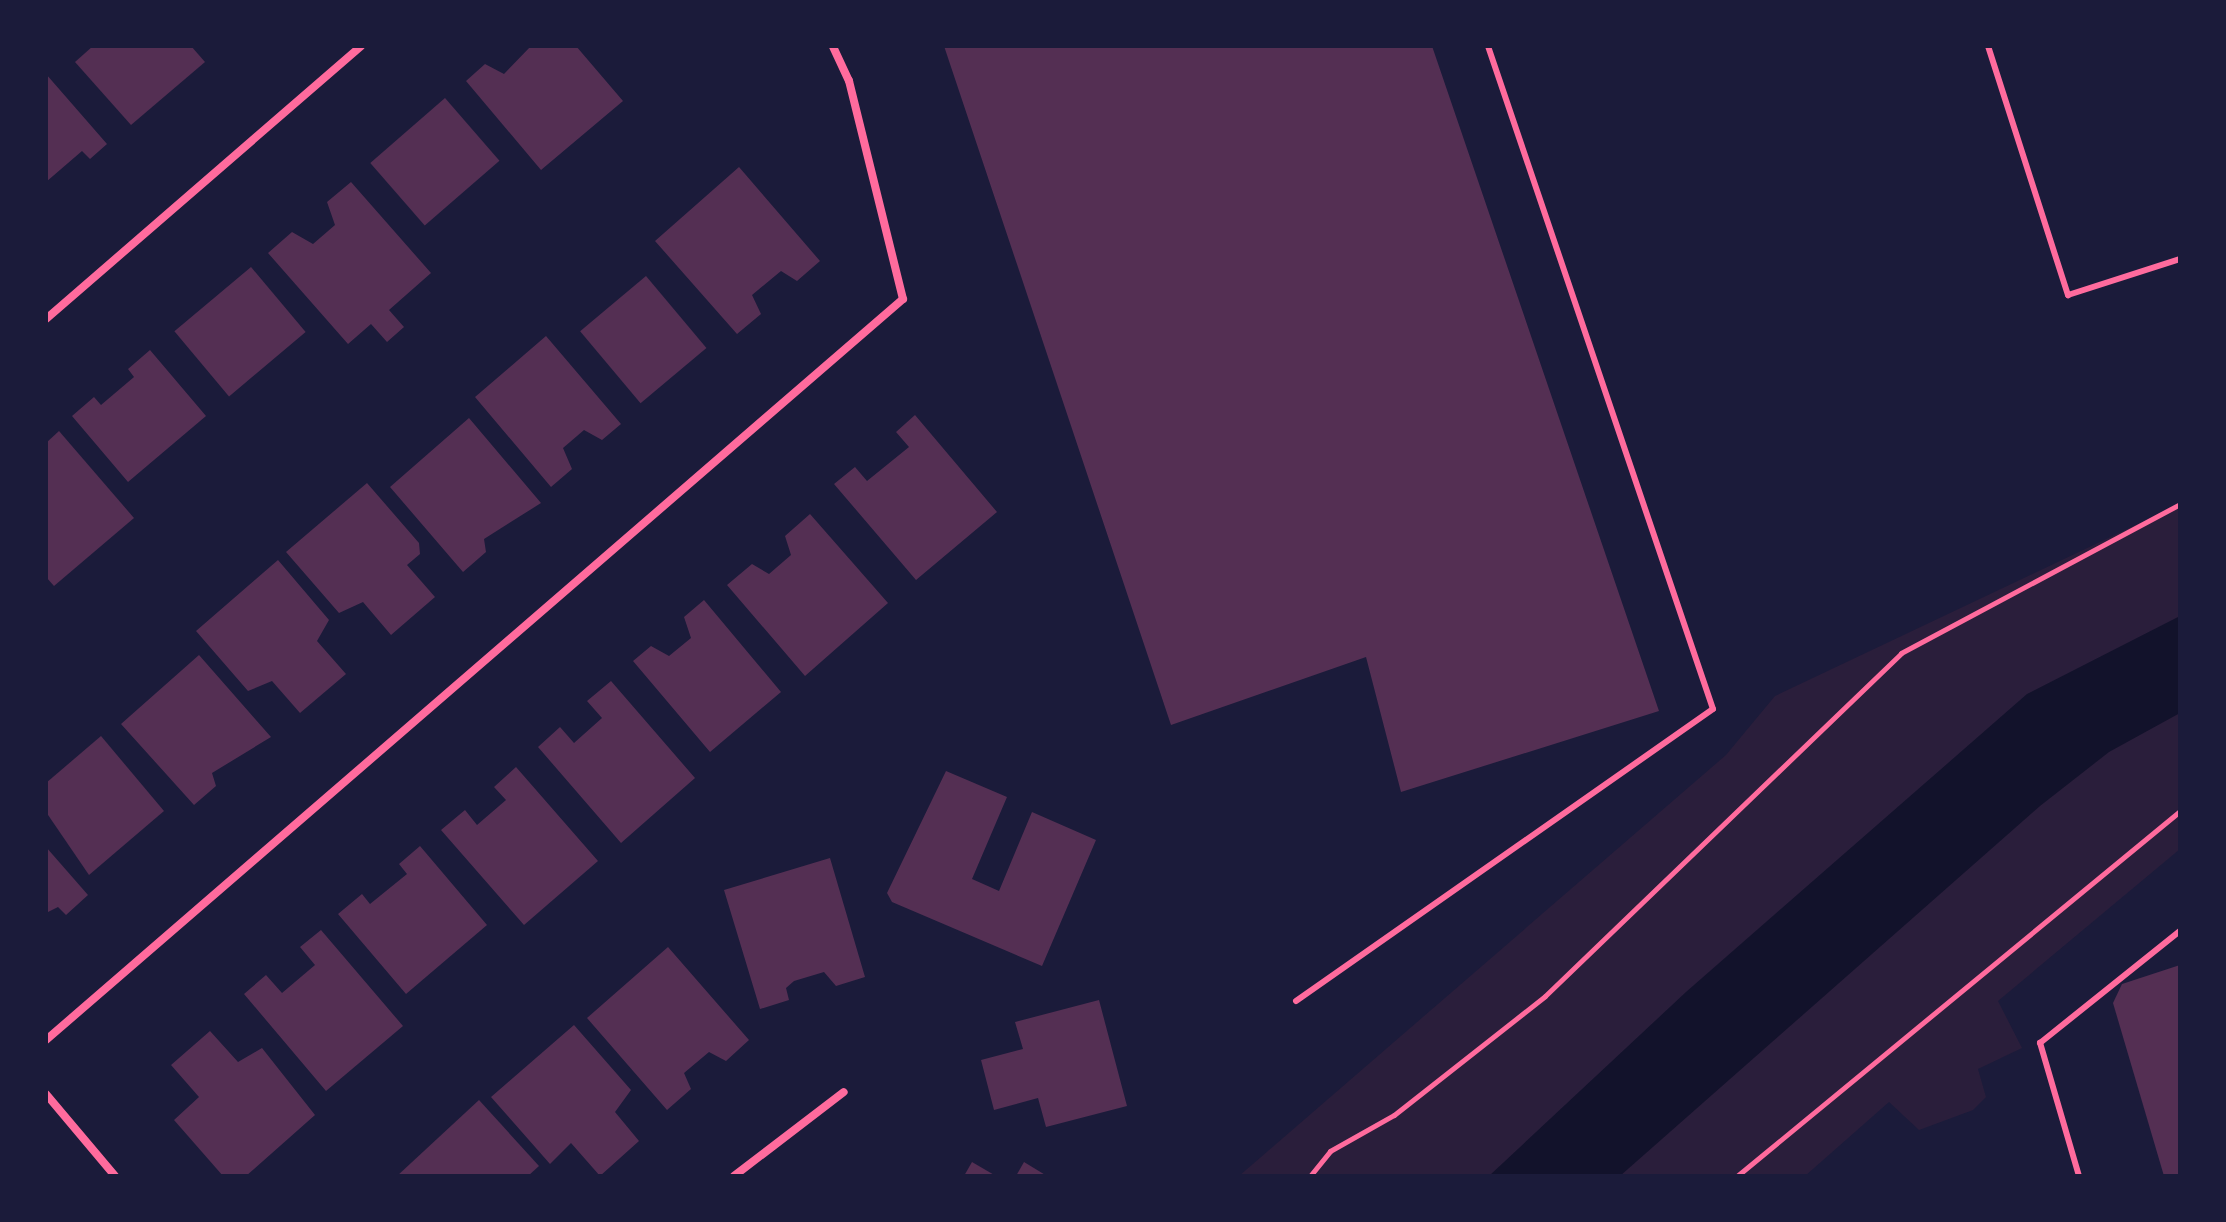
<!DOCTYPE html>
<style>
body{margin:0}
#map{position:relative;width:2226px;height:1222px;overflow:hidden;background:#1b1b3a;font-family:Barlow,sans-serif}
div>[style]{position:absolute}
.green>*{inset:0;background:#2a1e3b}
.water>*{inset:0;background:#12122b}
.building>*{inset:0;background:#542f53;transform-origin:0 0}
.path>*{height:5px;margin:-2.5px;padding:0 2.5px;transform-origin:2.5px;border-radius:2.5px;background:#ff6b9d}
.service>*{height:6px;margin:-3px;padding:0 3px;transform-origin:3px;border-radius:3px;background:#ff6b9d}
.minor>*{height:8px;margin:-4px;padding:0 4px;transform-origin:4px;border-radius:4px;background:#ff6b9d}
span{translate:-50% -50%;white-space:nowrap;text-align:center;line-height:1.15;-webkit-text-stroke:6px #1b1b3a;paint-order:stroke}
.frame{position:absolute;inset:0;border:48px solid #1b1b3a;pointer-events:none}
</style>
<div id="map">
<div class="green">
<div style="clip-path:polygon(2180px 504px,2180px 849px,1998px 1001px,2022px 1048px,1978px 1069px,1986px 1097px,1973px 1110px,1919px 1130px,1889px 1102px,1805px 1176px,1239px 1176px,1726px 755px,1775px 696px)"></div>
</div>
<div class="water">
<div style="clip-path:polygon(2180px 616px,2180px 713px,2109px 752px,2040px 806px,1620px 1176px,1489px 1176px,1686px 992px,2027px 694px)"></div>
</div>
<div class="building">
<div style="clip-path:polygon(93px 46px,191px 46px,205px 62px,131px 125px,75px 62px)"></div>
<div style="clip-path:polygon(531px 46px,576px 46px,623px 101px,541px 170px,466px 81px,485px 64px,504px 74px)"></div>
<div style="clip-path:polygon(944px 46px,1432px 46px,1659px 711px,1401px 792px,1366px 657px,1171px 725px)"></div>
<div style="clip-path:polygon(46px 74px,107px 144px,90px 159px,82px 151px,46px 182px)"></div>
<div style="left:445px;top:98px;width:83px;height:99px;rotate:49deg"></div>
<div style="clip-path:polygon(739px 167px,820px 261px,797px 281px,781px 271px,752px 295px,761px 314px,737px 334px,655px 241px)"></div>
<div style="clip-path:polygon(351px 182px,431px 273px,389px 310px,404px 327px,387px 342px,371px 324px,348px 344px,268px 253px,292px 232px,313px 244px,335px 225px,327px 202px)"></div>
<div style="left:251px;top:267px;width:85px;height:100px;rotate:50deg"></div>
<div style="left:646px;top:276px;width:94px;height:86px;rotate:50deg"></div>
<div style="clip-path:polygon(546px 336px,621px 424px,602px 440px,584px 430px,563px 448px,572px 469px,551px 487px,475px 397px)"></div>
<div style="clip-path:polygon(150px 350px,206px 416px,128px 482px,72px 416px,94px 397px,101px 405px,134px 377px,128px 369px)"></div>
<div style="clip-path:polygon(915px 415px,997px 512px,916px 580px,834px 484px,855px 467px,867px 481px,909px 447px,896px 432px)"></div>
<div style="clip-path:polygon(469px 418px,541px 503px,484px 539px,486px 552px,463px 572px,390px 487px)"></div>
<div style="clip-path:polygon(59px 431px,134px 518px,54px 586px,46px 577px,46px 443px)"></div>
<div style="clip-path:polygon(367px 483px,419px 543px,420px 554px,407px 565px,435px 597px,391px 635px,363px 602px,339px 613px,286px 552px)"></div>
<div style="clip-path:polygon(810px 514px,888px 603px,805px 676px,727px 585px,752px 564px,769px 574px,791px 555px,785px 536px)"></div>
<div style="clip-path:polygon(278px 560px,329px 620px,317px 641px,346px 674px,300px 713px,272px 681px,248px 691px,196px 631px)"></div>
<div style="clip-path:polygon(704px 600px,781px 692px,710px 752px,633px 661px,651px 646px,669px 656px,691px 638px,684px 617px)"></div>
<div style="clip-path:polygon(199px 655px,271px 737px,212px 773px,216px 786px,194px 805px,121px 724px)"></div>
<div style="clip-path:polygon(611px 681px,695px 778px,621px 843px,538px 747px,560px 727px,574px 743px,602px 718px,587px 701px)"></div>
<div style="clip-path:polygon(101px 736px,164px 811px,89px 875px,46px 812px,46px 783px)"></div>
<div style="clip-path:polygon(516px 767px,598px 861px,524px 925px,441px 830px,465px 810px,477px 825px,506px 800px,494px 787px)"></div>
<div style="clip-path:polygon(946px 771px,1007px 797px,972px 879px,999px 891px,1032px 812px,1096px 840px,1042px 966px,892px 902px,887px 893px)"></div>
<div style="clip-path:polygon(420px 846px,487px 925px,406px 994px,338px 914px,362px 894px,370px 904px,407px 874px,399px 864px)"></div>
<div style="clip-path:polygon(46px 847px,88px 895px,66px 915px,58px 907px,46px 913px)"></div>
<div style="clip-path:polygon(830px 858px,865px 977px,836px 986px,824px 972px,794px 981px,786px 988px,789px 1000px,760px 1009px,724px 890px)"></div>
<div style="clip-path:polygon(321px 930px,403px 1026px,326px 1091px,244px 994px,266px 975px,282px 993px,315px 965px,300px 947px)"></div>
<div style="clip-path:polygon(668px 947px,749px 1040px,726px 1061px,709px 1052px,684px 1073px,691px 1089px,667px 1110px,587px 1018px)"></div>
<div style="clip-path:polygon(2180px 965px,2180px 1176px,2164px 1176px,2113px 1003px,2122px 984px)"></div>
<div style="clip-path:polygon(1099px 1000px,1127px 1106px,1046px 1127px,1038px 1098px,994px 1110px,981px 1060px,1023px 1049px,1015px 1022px)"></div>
<div style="clip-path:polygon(574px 1025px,631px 1090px,615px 1112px,639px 1141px,600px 1176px,571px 1143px,550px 1164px,491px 1097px)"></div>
<div style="clip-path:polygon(210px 1031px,238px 1062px,262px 1048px,315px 1115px,246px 1176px,223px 1176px,174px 1120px,199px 1097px,171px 1065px)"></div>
<div style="clip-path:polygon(479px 1100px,539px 1166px,528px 1176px,397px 1176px)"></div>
<div style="clip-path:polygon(972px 1162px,996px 1176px,964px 1176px)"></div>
<div style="clip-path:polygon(1024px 1162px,1047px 1176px,1016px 1176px)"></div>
</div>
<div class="path">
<div style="left:1310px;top:1176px;width:32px;rotate:-51deg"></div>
<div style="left:1330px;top:1151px;width:73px;rotate:-29.4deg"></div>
<div style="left:1394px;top:1115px;width:192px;rotate:-38.2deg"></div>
<div style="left:1545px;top:996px;width:494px;rotate:-43.9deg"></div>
<div style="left:1901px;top:653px;width:316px;rotate:-28.1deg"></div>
<div style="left:1737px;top:1176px;width:574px;rotate:-39.49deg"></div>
</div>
<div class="service">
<div style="left:1988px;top:46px;width:262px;rotate:72.2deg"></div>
<div style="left:2068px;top:295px;width:118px;rotate:-17.8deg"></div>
<div style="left:1296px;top:1001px;width:509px;rotate:-35deg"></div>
<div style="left:1713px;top:709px;width:700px;rotate:-108.75deg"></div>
<div style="left:2079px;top:1176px;width:139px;rotate:-106.3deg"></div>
<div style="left:2040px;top:1043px;width:179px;rotate:-38.7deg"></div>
</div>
<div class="minor">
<div style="left:46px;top:319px;width:417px;rotate:-40.9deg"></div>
<div style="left:46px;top:1040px;width:1133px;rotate:-40.85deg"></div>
<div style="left:903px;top:299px;width:225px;rotate:-103.9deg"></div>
<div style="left:849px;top:81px;width:38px;rotate:-115deg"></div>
<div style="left:46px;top:1094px;width:107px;rotate:49.9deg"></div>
<div style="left:734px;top:1176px;width:138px;rotate:-37.4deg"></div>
</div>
<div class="frame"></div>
</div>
